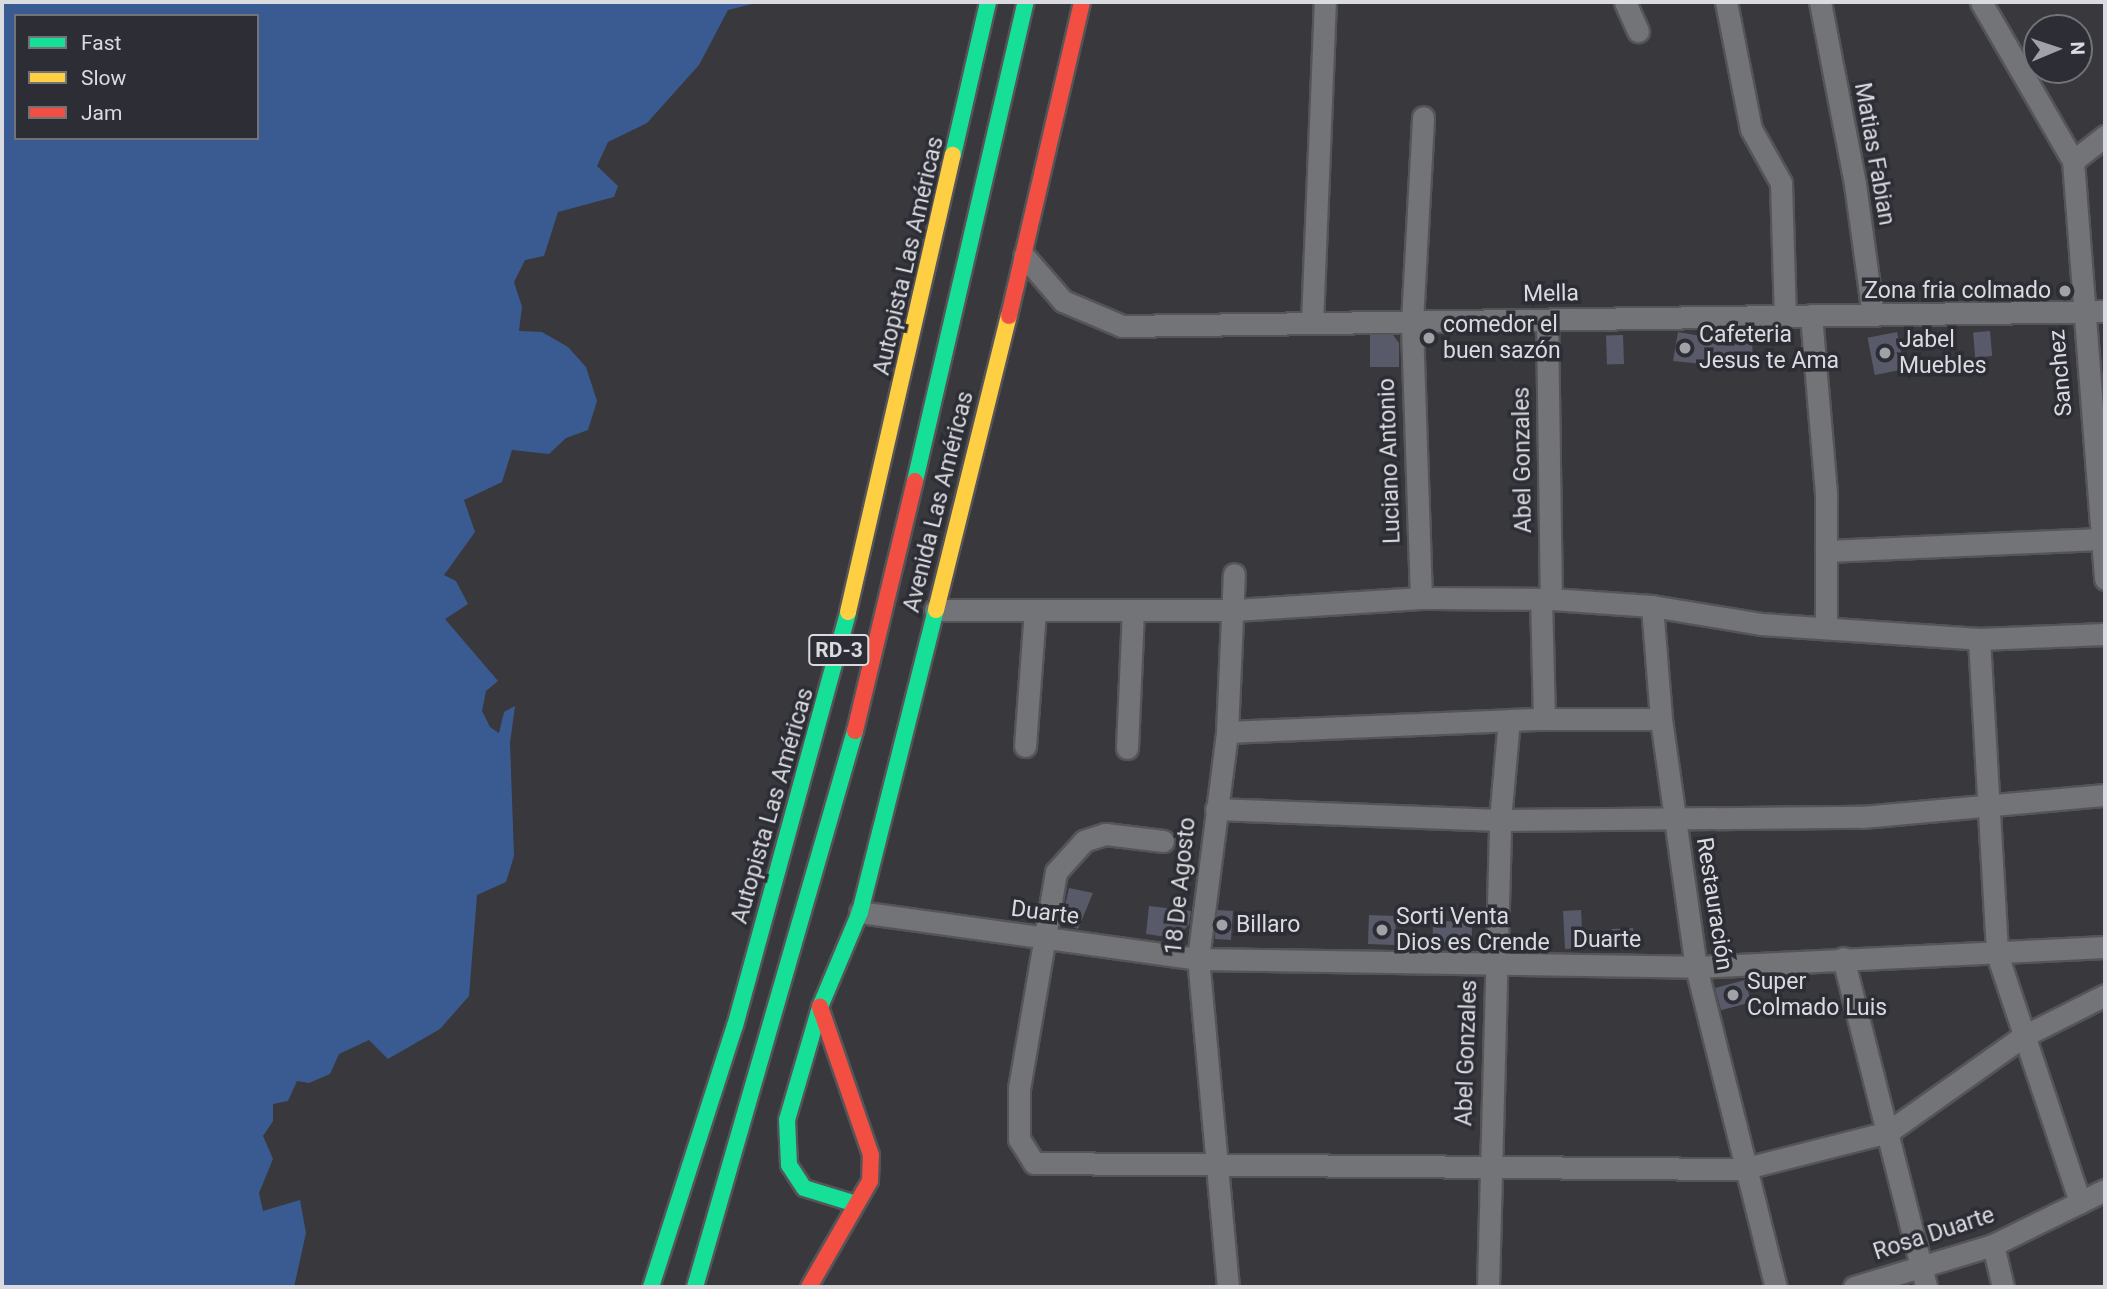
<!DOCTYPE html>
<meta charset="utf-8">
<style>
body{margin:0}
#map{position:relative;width:2107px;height:1289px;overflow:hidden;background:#38383d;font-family:Roboto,sans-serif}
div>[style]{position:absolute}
.water>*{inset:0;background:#3a5b92}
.building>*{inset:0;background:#595a69;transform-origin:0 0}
.roads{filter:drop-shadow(2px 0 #555559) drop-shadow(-2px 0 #555559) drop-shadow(0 2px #555559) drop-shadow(0 -2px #555559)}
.street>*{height:21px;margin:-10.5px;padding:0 10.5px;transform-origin:10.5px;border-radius:10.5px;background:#737477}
.fast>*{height:16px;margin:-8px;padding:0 8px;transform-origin:8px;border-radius:8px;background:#16e098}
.slow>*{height:16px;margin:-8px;padding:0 8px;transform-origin:8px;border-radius:8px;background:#ffcf43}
.jam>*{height:16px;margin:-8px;padding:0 8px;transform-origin:8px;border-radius:8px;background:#f24e42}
.dots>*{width:19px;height:19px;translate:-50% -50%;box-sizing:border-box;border:4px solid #2c2d35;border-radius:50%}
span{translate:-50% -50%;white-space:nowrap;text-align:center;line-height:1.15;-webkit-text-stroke:7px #2c2d35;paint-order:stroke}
.shield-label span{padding:2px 5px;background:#2c2d35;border:2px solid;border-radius:5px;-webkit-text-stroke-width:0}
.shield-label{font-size:21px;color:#dadbe0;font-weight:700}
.street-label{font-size:23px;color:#dadbe0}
.poi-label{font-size:23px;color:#dadbe0}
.right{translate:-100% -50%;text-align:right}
.left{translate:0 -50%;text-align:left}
.frame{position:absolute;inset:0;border:4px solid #dadbe0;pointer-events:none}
.legend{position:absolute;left:14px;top:14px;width:245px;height:126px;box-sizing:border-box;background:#2c2d35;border:2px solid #727379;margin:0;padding:9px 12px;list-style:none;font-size:21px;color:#dadbe0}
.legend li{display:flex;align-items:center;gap:14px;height:35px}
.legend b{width:35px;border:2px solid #727379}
.north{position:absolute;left:2023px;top:14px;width:70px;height:70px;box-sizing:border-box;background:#2c2d35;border:2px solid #727379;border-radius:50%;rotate:88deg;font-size:19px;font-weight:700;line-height:28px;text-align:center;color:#dadbe0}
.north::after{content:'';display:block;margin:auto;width:24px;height:32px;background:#a1a2a7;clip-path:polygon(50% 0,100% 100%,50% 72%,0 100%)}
</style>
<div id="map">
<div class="water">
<div style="clip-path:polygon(evenodd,2px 2px,760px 2px,728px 10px,699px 65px,647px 123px,608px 142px,597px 166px,618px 186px,614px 197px,558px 212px,544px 256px,525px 260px,514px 282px,522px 307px,519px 331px,542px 332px,568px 347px,586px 367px,597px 401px,588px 430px,566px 438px,549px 454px,512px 450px,502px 482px,464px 500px,475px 532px,444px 575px,456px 581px,468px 604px,445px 619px,498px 681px,486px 691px,482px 711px,490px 727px,499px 733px,504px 712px,515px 706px,510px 743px,514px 856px,506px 882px,477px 895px,469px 996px,440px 1029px,388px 1059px,369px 1040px,339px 1054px,330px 1074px,309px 1083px,297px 1081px,288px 1101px,273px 1104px,273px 1121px,263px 1136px,273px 1159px,259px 1193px,263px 1211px,300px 1200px,306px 1233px,294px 1287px,2px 1287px,2px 2px,16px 16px,257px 16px,257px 138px,16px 138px,16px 16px)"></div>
</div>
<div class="building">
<div style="left:1990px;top:331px;width:25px;height:17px;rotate:85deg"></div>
<div style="clip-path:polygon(1678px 332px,1717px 339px,1717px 332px,1752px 334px,1753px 369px,1673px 361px)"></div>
<div style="left:1897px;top:332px;width:38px;height:30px;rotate:79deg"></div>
<div style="clip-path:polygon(1370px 335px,1393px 335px,1399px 343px,1399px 367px,1370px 367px)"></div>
<div style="left:1623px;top:335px;width:29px;height:17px;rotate:88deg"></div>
<div style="clip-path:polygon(1069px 888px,1093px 893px,1078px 929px,1061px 922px)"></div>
<div style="clip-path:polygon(1149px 906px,1191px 911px,1189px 925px,1174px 938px,1146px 934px)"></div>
<div style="left:1217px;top:910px;width:16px;height:29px;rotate:4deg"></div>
<div style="left:1581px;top:910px;width:38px;height:18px;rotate:87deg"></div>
<div style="left:1369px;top:915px;width:27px;height:29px;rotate:2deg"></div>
<div style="left:1433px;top:921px;width:39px;height:21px;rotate:1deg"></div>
<div style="left:1633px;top:928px;width:18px;height:21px;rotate:87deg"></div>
<div style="left:1745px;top:980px;width:23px;height:31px;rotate:75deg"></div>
</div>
<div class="roads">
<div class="street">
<div style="left:1625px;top:2px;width:32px;rotate:66deg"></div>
<div style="left:1726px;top:2px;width:129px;rotate:78.9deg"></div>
<div style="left:1751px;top:129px;width:62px;rotate:60.9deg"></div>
<div style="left:1781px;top:183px;width:132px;rotate:88.3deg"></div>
<div style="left:1820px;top:2px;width:185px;rotate:79.1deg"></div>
<div style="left:1855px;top:184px;width:132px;rotate:82.2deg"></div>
<div style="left:1981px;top:2px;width:184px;rotate:59.9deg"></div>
<div style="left:2073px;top:161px;width:419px;rotate:85.6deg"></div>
<div style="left:2073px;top:161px;width:41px;rotate:-38deg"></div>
<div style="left:1024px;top:256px;width:60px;rotate:49.1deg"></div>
<div style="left:1063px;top:301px;width:64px;rotate:23deg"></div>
<div style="left:1122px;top:326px;width:983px;rotate:-0.87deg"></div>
<div style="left:1811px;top:315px;width:181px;rotate:85.2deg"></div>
<div style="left:1826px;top:495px;width:130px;rotate:90deg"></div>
<div style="left:1547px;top:320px;width:279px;rotate:89.2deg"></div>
<div style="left:1312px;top:323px;width:321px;rotate:-87.7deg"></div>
<div style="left:1826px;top:551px;width:275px;rotate:-2.5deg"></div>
<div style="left:1421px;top:598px;width:276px;rotate:-91.9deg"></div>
<div style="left:1412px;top:322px;width:205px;rotate:-86.9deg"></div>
<div style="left:1652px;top:606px;width:113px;rotate:85.4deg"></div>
<div style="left:1661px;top:719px;width:250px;rotate:82deg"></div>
<div style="left:1696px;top:967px;width:330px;rotate:76deg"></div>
<div style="left:935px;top:610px;width:301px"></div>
<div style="left:1236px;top:610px;width:185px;rotate:-3.7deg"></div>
<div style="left:1421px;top:598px;width:130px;rotate:0.4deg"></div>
<div style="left:1551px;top:599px;width:101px;rotate:4deg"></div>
<div style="left:1652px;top:606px;width:110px;rotate:9.4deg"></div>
<div style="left:1761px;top:624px;width:219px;rotate:3.9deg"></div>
<div style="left:1979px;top:639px;width:126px;rotate:-2.3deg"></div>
<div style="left:1979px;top:639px;width:316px;rotate:86.7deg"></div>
<div style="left:1997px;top:954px;width:262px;rotate:71.5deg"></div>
<div style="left:1544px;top:719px;width:117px"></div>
<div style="left:1227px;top:732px;width:282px;rotate:-2.4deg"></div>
<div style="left:1025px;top:746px;width:136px;rotate:-85.8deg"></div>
<div style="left:1127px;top:748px;width:138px;rotate:-87.5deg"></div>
<div style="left:1216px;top:809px;width:284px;rotate:2.2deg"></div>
<div style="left:1500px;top:820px;width:362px;rotate:-0.5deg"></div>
<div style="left:1862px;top:817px;width:244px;rotate:-5.2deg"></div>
<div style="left:1163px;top:841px;width:58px;rotate:-173.1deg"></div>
<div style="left:1105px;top:834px;width:22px;rotate:162deg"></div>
<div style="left:1084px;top:841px;width:42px;rotate:132.1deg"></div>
<div style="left:1056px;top:872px;width:219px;rotate:99.7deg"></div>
<div style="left:1019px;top:1088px;width:51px;rotate:90deg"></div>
<div style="left:1019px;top:1139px;width:28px;rotate:58deg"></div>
<div style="left:1034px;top:1163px;width:708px;rotate:0.49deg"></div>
<div style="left:1742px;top:1169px;width:151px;rotate:-14.2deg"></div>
<div style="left:1888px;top:1132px;width:164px;rotate:-35.3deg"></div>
<div style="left:2022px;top:1037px;width:93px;rotate:-26.8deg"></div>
<div style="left:860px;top:912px;width:341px;rotate:7.9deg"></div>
<div style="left:1198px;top:959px;width:498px;rotate:0.9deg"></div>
<div style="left:1696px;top:967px;width:409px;rotate:-2.8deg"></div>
<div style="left:1843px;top:958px;width:339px;rotate:75.8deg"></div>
<div style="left:1993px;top:1245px;width:43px;rotate:76.6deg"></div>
<div style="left:1228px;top:1287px;width:329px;rotate:-95.2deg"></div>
<div style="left:1198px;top:959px;width:229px;rotate:-82.7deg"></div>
<div style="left:1227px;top:732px;width:158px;rotate:-87.5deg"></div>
<div style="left:1488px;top:1287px;width:467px;rotate:-88.5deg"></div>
<div style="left:1500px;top:820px;width:100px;rotate:-84.9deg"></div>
<div style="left:1509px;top:720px;width:35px;rotate:-2deg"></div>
<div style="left:1544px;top:719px;width:120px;rotate:-91.4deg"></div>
<div style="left:1854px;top:1287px;width:145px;rotate:-16.8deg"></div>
<div style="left:1993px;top:1245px;width:125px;rotate:-26.2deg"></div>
</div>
<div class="fast">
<div style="left:953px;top:155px;width:157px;rotate:-77.1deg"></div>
<div style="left:915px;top:481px;width:492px;rotate:-77deg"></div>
<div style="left:856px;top:1204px;width:54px;rotate:-162.9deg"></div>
<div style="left:804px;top:1188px;width:27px;rotate:-123deg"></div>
<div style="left:789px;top:1165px;width:45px;rotate:-92.5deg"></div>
<div style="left:787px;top:1120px;width:118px;rotate:-73.7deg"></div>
<div style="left:820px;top:1007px;width:103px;rotate:-67.2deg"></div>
<div style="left:860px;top:912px;width:311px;rotate:-75.9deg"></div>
<div style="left:651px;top:1287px;width:274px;rotate:-72.2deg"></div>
<div style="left:735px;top:1026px;width:429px;rotate:-74.7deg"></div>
<div style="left:695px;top:1287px;width:579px;rotate:-73.95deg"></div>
</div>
<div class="slow">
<div style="left:936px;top:610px;width:303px;rotate:-76.1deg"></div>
<div style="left:848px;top:612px;width:469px;rotate:-77.1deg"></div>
</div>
<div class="jam">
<div style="left:1009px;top:316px;width:322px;rotate:-76.9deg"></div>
<div style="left:855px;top:731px;width:257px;rotate:-76.5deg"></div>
<div style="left:809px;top:1287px;width:122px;rotate:-60.1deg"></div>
<div style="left:870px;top:1181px;width:26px;rotate:-88deg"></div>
<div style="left:871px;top:1155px;width:157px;rotate:-109deg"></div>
</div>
</div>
<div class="dots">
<div style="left:2065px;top:291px;background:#a1a2a7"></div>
<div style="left:1429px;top:338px;background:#a1a2a7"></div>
<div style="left:1685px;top:348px;background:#a1a2a7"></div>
<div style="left:1885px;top:353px;background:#a1a2a7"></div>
<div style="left:1222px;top:925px;background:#a1a2a7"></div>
<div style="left:1382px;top:930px;background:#a1a2a7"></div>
<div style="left:1733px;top:995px;background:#a1a2a7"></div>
</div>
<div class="shield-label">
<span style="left:839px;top:650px">RD-3</span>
</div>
<div class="street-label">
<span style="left:1874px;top:154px;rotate:80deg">Matias Fabian</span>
<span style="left:909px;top:256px;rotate:-77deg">Autopista Las Américas</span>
<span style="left:1551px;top:294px;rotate:-1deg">Mella</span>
<span style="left:2061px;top:373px;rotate:-95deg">Sanchez</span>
<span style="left:1523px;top:460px;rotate:-91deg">Abel Gonzales</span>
<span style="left:1390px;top:461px;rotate:-92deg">Luciano Antonio</span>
<span style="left:939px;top:502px;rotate:-76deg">Avenida Las Américas</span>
<span style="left:773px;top:806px;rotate:-74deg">Autopista Las Américas</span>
<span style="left:1181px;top:886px;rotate:-84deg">18 De Agosto</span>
<span style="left:1714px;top:904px;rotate:81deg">Restauración</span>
<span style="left:1045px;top:913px;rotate:7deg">Duarte</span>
<span style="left:1607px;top:940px">Duarte</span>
<span style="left:1467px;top:1053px;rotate:-88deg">Abel Gonzales</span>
<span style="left:1934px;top:1234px;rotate:-18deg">Rosa Duarte</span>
</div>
<div class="poi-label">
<span class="right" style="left:2051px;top:291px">Zona fria colmado</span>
<span class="left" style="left:1443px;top:338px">comedor el<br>buen sazón</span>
<span class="left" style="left:1699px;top:348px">Cafeteria<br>Jesus te Ama</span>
<span class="left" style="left:1899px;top:353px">Jabel<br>Muebles</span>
<span class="left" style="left:1396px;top:930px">Sorti Venta<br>Dios es Crende</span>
<span class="left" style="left:1236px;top:925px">Billaro</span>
<span class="left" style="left:1747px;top:995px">Super<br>Colmado Luis</span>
</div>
<div class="frame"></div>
<ul class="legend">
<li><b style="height:9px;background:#16e098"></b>Fast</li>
<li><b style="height:9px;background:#ffcf43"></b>Slow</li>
<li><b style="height:9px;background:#f24e42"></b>Jam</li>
</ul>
<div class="north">N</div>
</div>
